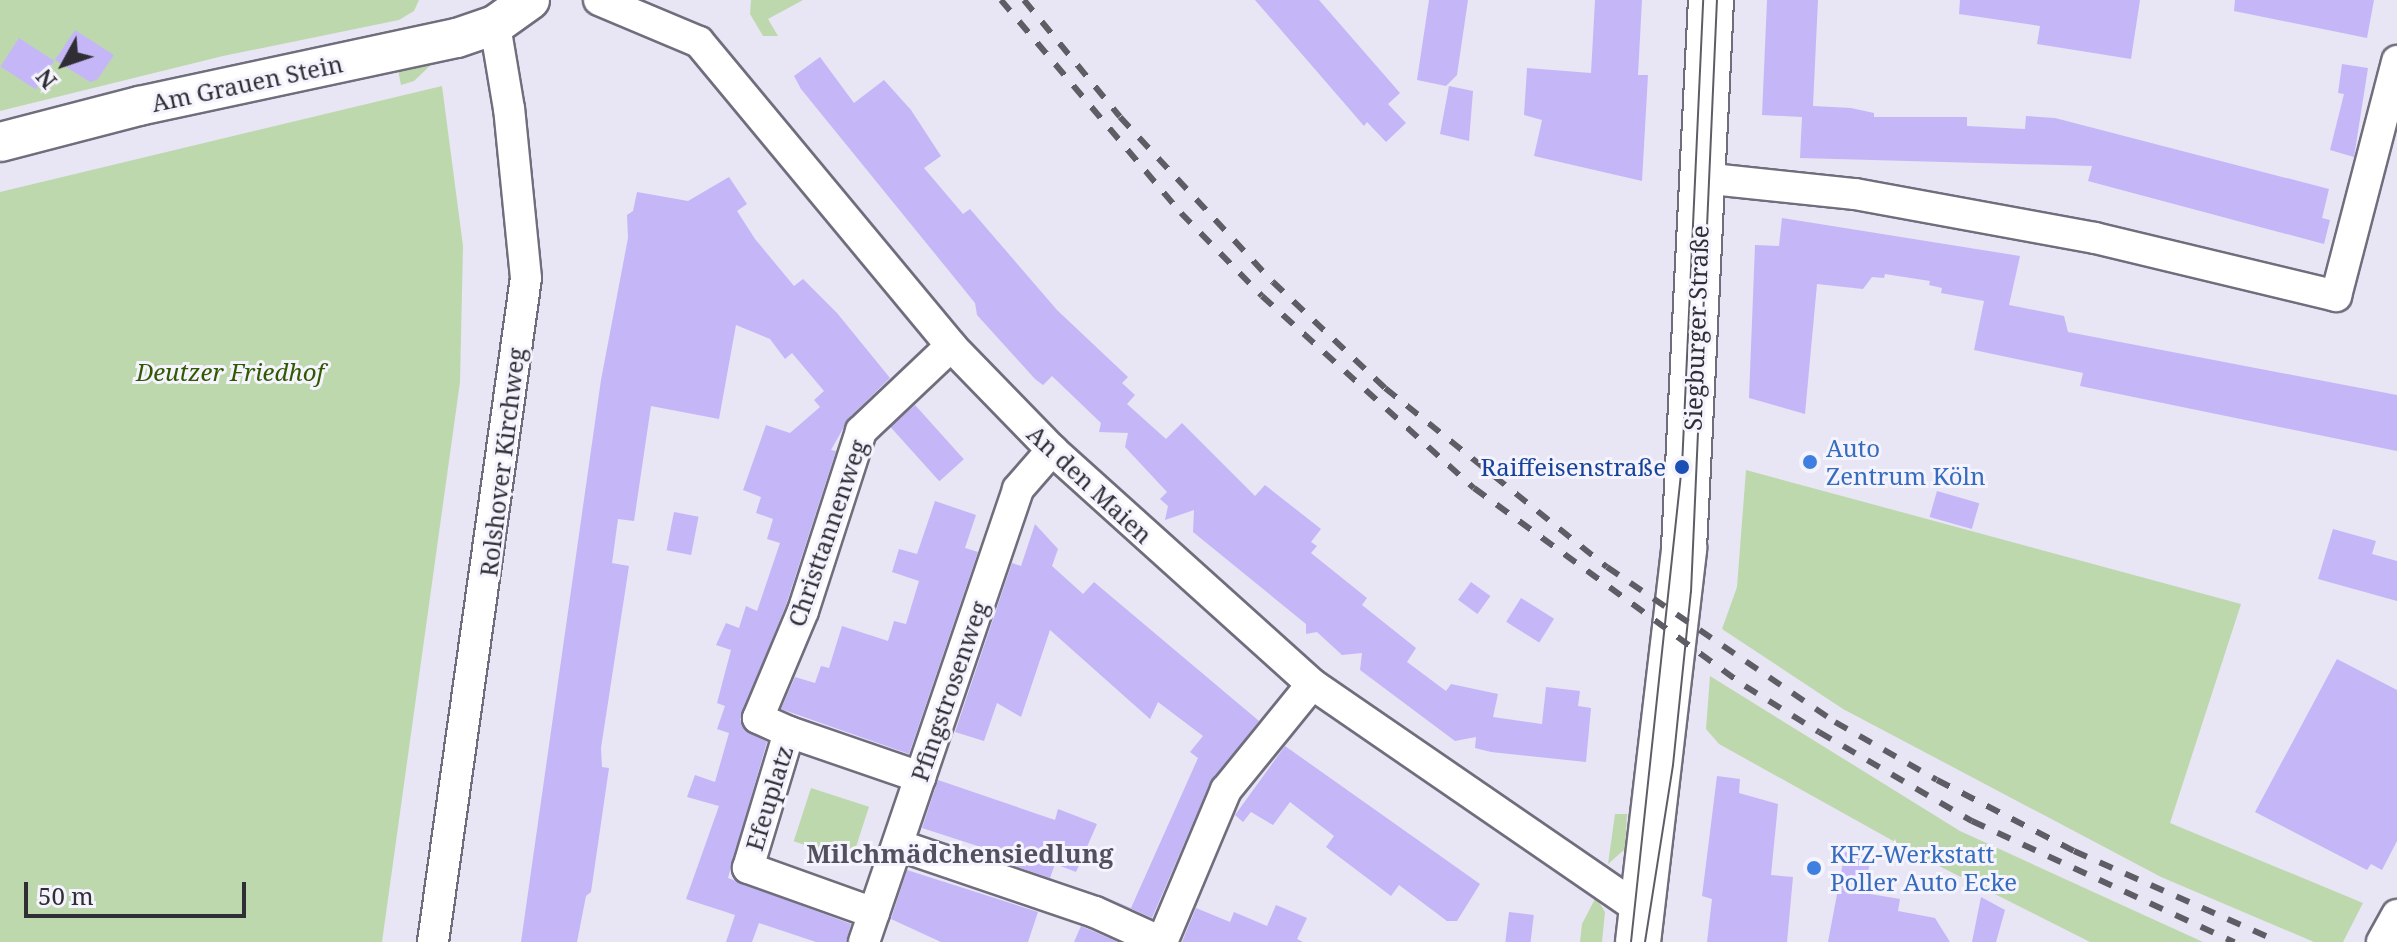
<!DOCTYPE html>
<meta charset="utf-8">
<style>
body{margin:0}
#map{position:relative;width:2397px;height:942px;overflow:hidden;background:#e8e5f5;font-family:"Noto Serif",serif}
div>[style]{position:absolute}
.green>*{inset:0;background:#bed8ad;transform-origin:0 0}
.building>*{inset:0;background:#c5b7f7;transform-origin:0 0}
.roads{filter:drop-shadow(2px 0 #706e7c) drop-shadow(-2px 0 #706e7c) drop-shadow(0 2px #706e7c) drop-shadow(0 -2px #706e7c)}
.minor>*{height:30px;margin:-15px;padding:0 15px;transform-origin:15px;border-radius:15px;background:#fff}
.tertiary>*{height:38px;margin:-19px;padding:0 19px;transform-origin:19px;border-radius:19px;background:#fff}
.secondary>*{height:44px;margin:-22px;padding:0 22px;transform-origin:22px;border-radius:22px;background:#fff}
.tram>*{height:2px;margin:-1px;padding:0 1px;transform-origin:1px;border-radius:1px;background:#5e5d65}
.rail>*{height:6px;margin-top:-3px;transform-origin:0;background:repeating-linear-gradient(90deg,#5e5d65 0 14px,transparent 0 28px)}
.dots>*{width:22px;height:22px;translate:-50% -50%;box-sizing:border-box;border:4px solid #f5f3fd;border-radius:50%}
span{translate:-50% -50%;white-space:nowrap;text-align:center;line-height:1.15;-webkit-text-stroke:6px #f5f3fd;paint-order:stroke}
.street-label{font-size:24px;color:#2f2e34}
.park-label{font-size:24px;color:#315a00;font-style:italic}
.shop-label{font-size:24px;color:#366cbe}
.left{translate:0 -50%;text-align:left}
.transit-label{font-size:24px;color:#164399}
.right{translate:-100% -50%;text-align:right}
.neighbourhood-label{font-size:26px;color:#53515e;font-weight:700}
.north{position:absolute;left:24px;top:24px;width:80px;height:80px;-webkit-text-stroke:6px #f5f3fd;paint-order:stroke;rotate:230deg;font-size:22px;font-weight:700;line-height:32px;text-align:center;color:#2f2e34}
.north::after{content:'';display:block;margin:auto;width:28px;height:36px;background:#2f2e34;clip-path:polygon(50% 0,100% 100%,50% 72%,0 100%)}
.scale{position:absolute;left:24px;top:882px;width:222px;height:36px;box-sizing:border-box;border:4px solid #2f2e34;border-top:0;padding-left:10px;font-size:24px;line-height:28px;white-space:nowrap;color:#2f2e34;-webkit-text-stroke:6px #f5f3fd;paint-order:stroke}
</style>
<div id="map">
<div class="green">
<div style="clip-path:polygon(0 0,419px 0,414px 11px,399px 20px,223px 56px,0 111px)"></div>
<div style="clip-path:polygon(751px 0,803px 0,768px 19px,778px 36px,763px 36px,750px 14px)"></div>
<div style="clip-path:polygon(437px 59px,414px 81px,401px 85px,397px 65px)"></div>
<div style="clip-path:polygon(442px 86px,463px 246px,460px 382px,382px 942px,0 942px,0 192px)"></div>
<div style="clip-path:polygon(1746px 470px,2241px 604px,2170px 823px,2363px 903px,2343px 942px,2314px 942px,2161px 877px,1843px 709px,1722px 629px,1737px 587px)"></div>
<div style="clip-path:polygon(1710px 676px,1960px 831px,2203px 942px,2090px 942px,1931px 862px,1719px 744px,1706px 729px)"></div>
<div style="left:811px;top:788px;width:61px;height:56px;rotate:18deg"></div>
<div style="clip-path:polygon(1615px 814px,1627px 814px,1625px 849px,1608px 864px)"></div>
<div style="clip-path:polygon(1596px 897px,1605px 912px,1602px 942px,1580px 942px,1582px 924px)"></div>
</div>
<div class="building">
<div style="clip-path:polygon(1255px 0,1319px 0,1400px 93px,1388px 104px,1406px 123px,1386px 142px,1367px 122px,1364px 126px)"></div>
<div style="clip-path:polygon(1429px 0,1468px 0,1457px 75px,1446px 86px,1417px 80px)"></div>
<div style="clip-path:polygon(1595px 0,1642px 0,1638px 75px,1648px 75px,1642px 181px,1534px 156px,1542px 120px,1524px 115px,1527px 68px,1591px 73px)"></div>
<div style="clip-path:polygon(1767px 0,1818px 0,1813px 106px,1851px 108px,1874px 113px,1874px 117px,1967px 117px,1967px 126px,2025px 129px,2026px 116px,2055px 118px,2329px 189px,2322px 218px,2330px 220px,2324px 244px,2088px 181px,2092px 166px,1800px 158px,1802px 117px,1762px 115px)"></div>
<div style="clip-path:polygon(1960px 0,2140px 0,2131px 59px,2037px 44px,2040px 26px,1959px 14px)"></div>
<div style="clip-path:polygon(2235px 0,2374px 0,2367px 38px,2234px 11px)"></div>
<div style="clip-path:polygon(75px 30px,114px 55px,97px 80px,90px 82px,55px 60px)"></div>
<div style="left:19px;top:38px;width:42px;height:34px;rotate:33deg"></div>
<div style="clip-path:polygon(820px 57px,854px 103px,884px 80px,911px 110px,941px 156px,924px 168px,963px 214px,970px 209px,1057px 310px,1128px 377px,1122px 383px,1135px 395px,1127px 404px,1166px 439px,1182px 423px,1255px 496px,1265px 485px,1321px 529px,1311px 542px,1317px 546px,1311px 553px,1367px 598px,1362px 605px,1416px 648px,1407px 662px,1446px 691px,1451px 684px,1498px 694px,1493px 717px,1542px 724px,1546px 687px,1580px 691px,1578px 706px,1591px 708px,1586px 762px,1491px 752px,1475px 748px,1476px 737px,1455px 741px,1360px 670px,1362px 653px,1342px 655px,1317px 632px,1306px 634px,1306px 624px,1193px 532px,1194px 510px,1165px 520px,1168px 506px,1160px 499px,1167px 492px,1125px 447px,1128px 433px,1099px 432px,1101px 423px,1052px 376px,1043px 385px,1035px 379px,977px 315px,975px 303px,801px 89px,794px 76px)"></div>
<div style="clip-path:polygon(2342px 64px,2368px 68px,2354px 157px,2330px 150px,2344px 94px,2338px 93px)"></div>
<div style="clip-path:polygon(1449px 86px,1473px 91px,1469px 141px,1440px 134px)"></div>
<div style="clip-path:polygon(729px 177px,747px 204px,737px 211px,755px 239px,794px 286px,803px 279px,837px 313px,890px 378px,849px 418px,831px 450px,836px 451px,786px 605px,740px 719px,744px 729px,767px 742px,728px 878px,851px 924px,846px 942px,816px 942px,759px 923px,752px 942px,726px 942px,735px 915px,686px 899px,719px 806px,687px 797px,695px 775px,715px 782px,729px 733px,717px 729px,725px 706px,717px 703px,731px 650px,716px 645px,726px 623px,739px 628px,746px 606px,757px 611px,780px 543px,767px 539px,773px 519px,756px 513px,761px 497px,743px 490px,766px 425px,790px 433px,820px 407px,814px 400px,824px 391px,792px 353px,785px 359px,770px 339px,736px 325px,719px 419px,651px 406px,634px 521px,618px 519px,612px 563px,629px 566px,601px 748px,602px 767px,609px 768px,591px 892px,586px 896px,577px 942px,521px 942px,601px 380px,628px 238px,627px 215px,633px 211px,637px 192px,688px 201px)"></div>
<div style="clip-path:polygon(1782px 218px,2020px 256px,2009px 305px,2064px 316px,2068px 332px,2397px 395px,2397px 451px,2080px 386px,2083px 373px,1974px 350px,1984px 301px,1941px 293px,1942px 288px,1929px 285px,1930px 281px,1885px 274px,1884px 278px,1872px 277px,1863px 289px,1817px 284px,1805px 414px,1749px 398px,1755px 245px,1779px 246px)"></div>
<div style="left:915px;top:405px;width:73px;height:33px;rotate:48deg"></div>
<div style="left:1937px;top:491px;width:44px;height:27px;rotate:16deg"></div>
<div style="clip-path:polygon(935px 501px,976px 515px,965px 548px,978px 552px,909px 754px,781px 709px,795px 677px,815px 683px,821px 666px,829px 668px,842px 626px,888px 641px,894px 621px,906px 624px,919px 581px,892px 572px,899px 549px,917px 554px)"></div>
<div style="left:674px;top:512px;width:25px;height:39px;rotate:11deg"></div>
<div style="clip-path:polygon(1035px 524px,1058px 549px,1052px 566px,1083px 594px,1094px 582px,1259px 721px,1210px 783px,1152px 918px,1096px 893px,1131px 908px,1198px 758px,1190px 752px,1203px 736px,1158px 702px,1150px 719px,1050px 630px,1021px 717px,997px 703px,984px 741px,955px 732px,1012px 563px,1021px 566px)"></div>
<div style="clip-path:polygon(2333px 529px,2376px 541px,2372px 554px,2397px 561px,2397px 601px,2318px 579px)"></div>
<div style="left:1471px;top:582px;width:24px;height:22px;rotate:36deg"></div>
<div style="left:1521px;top:598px;width:39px;height:28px;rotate:32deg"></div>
<div style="clip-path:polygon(2337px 659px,2397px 690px,2397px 841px,2382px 870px,2371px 864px,2367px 870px,2255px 812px)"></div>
<div style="clip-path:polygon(1285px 746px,1480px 884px,1457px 921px,1447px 921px,1399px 885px,1391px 896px,1326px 847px,1334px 836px,1290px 802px,1273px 825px,1251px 812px,1243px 822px,1235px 815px)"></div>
<div style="clip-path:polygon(1717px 776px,1740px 779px,1739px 793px,1778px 804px,1771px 875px,1793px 877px,1787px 942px,1707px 942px,1712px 899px,1702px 896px)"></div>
<div style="clip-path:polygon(938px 780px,1055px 820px,1058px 809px,1097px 824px,1076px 872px,1055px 864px,1050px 878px,987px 856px,990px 850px,922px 828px)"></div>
<div style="clip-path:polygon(1845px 852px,1871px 857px,1864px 893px,1900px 899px,1898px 911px,1935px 918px,1950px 942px,1828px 942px)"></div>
<div style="clip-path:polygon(907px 870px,1038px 912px,1028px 942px,941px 942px,891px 919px)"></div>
<div style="clip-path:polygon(1981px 897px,2005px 910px,1996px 942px,1972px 942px)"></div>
<div style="clip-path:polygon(1276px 905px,1307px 918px,1297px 939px,1303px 942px,1182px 942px,1196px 908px,1230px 922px,1234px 912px,1267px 926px)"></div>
<div style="left:1509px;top:912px;width:25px;height:30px;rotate:7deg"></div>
<div style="clip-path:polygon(1081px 926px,1088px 929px,1118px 942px,1074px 942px)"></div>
</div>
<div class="roads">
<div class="minor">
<div style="left:599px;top:0;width:108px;rotate:22.8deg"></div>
<div style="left:699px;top:42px;width:395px;rotate:50.3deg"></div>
<div style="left:951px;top:346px;width:145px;rotate:45.8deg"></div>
<div style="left:1052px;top:450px;width:350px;rotate:42deg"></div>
<div style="left:1312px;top:684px;width:401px;rotate:34.5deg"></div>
<div style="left:1702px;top:178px;width:154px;rotate:6deg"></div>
<div style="left:1855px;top:194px;width:244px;rotate:10.4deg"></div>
<div style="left:2095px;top:238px;width:248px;rotate:13.5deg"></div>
<div style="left:2336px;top:296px;width:243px;rotate:-75.4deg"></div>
<div style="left:789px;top:732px;width:34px;rotate:-156deg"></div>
<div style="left:758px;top:718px;width:116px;rotate:-67.2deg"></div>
<div style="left:803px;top:611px;width:189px;rotate:-72.1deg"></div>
<div style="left:861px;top:431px;width:124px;rotate:-43.4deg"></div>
<div style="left:898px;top:845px;width:208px;rotate:18.8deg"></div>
<div style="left:1095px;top:912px;width:72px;rotate:24.4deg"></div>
<div style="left:874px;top:913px;width:134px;rotate:-160.3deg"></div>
<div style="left:748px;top:868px;width:142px;rotate:-73.2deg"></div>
<div style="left:789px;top:732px;width:139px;rotate:19deg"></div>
<div style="left:433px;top:942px;width:670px;rotate:-82.03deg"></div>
<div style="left:526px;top:278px;width:170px;rotate:-95.7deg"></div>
<div style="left:509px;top:109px;width:85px;rotate:-99.5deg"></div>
<div style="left:864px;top:942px;width:478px;rotate:-71.2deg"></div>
<div style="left:1018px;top:489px;width:52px;rotate:-48.9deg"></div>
<div style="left:1162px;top:942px;width:165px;rotate:-67.2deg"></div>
<div style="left:1226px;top:790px;width:136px;rotate:-50.9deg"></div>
<div style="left:2382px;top:942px;width:31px;rotate:-61deg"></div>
</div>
<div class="tertiary">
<div style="left:0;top:142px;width:144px;rotate:-14.5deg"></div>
<div style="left:139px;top:106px;width:325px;rotate:-12.1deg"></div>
<div style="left:457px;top:38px;width:40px;rotate:-18.9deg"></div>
<div style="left:495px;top:25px;width:43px;rotate:-35.5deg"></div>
</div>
<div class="secondary">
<div style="left:1638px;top:942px;width:397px;rotate:-83.3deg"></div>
<div style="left:1684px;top:548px;width:549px;rotate:-87.18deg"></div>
</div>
</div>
<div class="tram">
<div style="left:1631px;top:942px;width:478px;rotate:-83.9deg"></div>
<div style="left:1682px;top:467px;width:467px;rotate:-87.4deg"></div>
<div style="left:1645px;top:942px;width:179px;rotate:-81deg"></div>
<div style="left:1673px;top:765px;width:174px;rotate:-84.1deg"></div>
<div style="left:1691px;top:592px;width:593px;rotate:-87.49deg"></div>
</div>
<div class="rail">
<div style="left:1001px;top:0;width:279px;rotate:49.8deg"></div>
<div style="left:1181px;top:213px;width:116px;rotate:45.7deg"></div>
<div style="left:1262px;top:296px;width:286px;rotate:42.2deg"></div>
<div style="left:1474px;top:488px;width:336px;rotate:36.2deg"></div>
<div style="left:1745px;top:686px;width:87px;rotate:31.9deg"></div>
<div style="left:1819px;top:732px;width:177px;rotate:30.2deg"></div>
<div style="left:1972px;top:821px;width:289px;rotate:24.8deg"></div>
<div style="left:1024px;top:0;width:151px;rotate:50.6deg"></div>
<div style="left:1120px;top:117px;width:225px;rotate:47.2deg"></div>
<div style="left:1273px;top:282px;width:154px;rotate:43.4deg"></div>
<div style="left:1385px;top:388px;width:285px;rotate:38.9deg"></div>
<div style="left:1607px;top:567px;width:276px;rotate:34.2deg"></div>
<div style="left:1835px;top:722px;width:117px;rotate:29.6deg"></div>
<div style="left:1937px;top:780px;width:154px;rotate:27.4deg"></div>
<div style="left:2074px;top:851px;width:224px;rotate:23.9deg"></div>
</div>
<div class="dots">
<div style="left:1810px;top:462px;background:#3f7fe0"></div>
<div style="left:1682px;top:467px;background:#1a4fb4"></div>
<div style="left:1814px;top:868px;background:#3f7fe0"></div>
</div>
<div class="street-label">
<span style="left:247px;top:83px;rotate:-12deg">Am Grauen Stein</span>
<span style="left:1696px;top:328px;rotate:-88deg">Siegburger Straße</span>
<span style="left:502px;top:462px;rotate:-83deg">Rolshover Kirchweg</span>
<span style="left:1090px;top:484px;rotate:43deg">An den Maien</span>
<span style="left:827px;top:533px;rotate:-71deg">Christtannenweg</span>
<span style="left:949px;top:691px;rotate:-71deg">Pfingstrosenweg</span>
<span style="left:769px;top:798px;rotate:-73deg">Efeuplatz</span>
</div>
<div class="park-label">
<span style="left:230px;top:372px">Deutzer Friedhof</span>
</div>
<div class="shop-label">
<span class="left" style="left:1826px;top:462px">Auto<br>Zentrum Köln</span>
<span class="left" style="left:1830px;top:868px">KFZ-Werkstatt<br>Poller Auto Ecke</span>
</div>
<div class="transit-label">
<span class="right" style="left:1666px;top:467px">Raiffeisenstraße</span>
</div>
<div class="neighbourhood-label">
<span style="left:960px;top:854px">Milchmädchensiedlung</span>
</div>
<div class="north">N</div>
<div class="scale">50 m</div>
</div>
